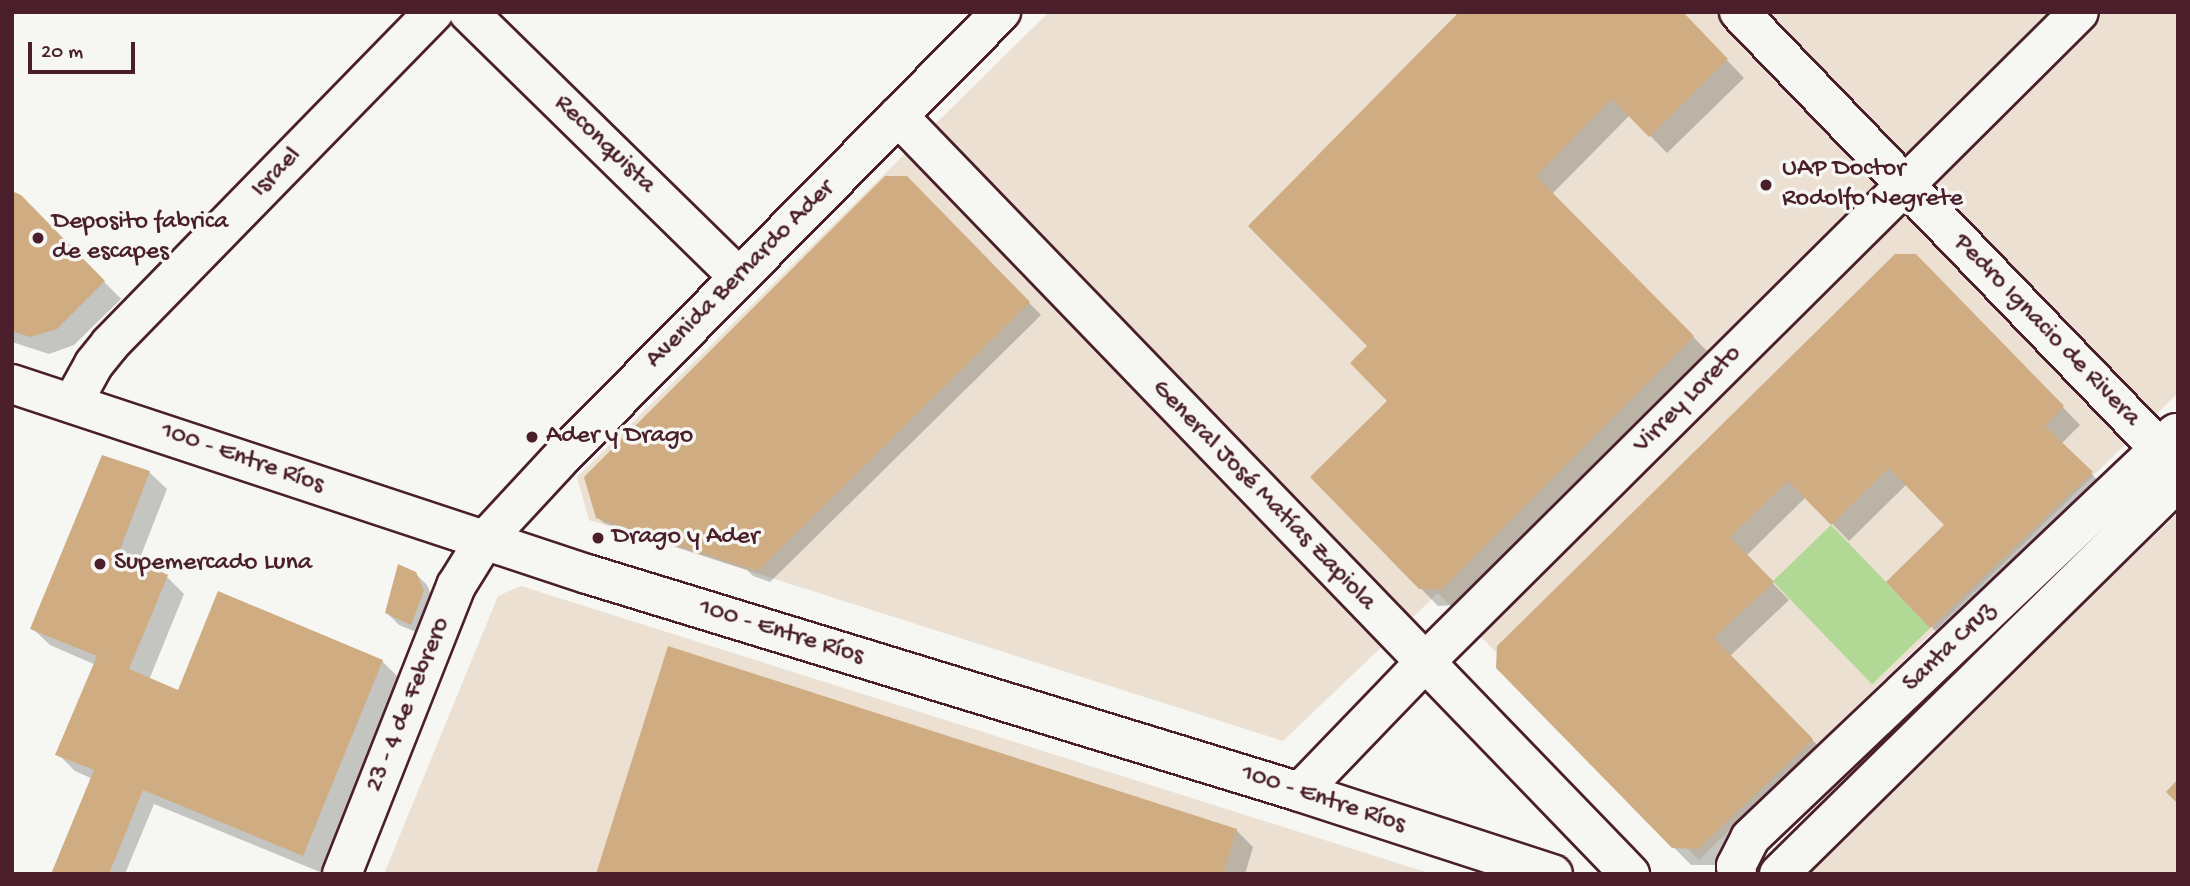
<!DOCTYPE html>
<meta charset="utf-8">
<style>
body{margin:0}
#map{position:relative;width:2190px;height:886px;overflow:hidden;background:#f6f6f2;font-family:"Gochi Hand",sans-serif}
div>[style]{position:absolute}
.built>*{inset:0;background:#ebe0d1}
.green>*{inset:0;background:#b1d895;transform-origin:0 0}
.shadow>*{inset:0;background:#0003}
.building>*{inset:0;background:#d0ac83}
.roads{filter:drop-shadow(2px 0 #4a1f2b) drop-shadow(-2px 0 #4a1f2b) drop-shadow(0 2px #4a1f2b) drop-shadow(0 -2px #4a1f2b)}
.minor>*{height:38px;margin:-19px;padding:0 19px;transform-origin:19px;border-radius:19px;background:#f6f6f2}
.major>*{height:38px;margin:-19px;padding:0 19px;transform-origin:19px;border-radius:19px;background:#f6f6f2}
.dots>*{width:19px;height:19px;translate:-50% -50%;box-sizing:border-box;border:4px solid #f6f6f2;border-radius:50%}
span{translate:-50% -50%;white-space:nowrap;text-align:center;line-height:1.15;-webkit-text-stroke:7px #f6f6f2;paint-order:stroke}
.street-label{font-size:26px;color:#4a1f2b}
.poi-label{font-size:26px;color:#4a1f2b}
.left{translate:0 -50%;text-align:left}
.frame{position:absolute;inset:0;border:14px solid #4a1f2b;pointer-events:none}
.scale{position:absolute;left:28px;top:42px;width:107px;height:32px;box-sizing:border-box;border:4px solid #4a1f2b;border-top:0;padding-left:9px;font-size:21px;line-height:24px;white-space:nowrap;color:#4a1f2b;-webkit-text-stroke:5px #f6f6f2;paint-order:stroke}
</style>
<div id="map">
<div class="built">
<div style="clip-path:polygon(1049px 12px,2178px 12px,2178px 393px,1699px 860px,1438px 593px,1283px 741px,589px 520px,577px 477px)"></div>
<div style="clip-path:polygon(2178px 513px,2178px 874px,1801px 874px)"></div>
<div style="clip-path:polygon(521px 586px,1432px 874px,384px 874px,498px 596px)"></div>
</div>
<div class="green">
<div style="left:1831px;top:525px;width:143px;height:81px;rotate:46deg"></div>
</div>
<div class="shadow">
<div style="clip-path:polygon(1681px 12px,1744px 78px,1667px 153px,1630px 115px,1552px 194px,1710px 354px,1459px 605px,1438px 606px,1312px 477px,1389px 401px,1370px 346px)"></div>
<div style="clip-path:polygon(906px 178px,1041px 315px,770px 582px,753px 576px,747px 570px,604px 523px,597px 517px)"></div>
<div style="clip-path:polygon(12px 193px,20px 196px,121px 299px,74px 345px,49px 354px,12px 342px)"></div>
<div style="clip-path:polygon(1915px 255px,2080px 425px,2061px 444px,2108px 490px,1948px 644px,1888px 582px,1946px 525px,1907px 484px,1849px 541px,1806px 497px,1746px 556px,1789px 600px,1730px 656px,1829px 757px,1716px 865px,1691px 865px,1498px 667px)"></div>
<div style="clip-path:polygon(149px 472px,167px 489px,138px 563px,167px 577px,184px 594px,149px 680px,179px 692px,382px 661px,399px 678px,320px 872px,154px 804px,125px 874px,53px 874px,93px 779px,75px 771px,58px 754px,96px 665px,50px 645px,32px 628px)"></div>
<div style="clip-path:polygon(415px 573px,427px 585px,435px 604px,423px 635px,399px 625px,387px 613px)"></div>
<div style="clip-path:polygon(1236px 830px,1253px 847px,1245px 874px,598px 874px)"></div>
</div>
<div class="building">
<div style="clip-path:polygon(1459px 12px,1683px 12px,1728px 59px,1649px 137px,1612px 99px,1536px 176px,1694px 336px,1442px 589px,1419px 589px,1310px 477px,1387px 401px,1350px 363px,1367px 346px,1248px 226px)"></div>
<div style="clip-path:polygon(885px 176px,907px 176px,1030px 302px,758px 571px,596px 518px,584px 477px)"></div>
<div style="clip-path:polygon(12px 191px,21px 195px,105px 281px,57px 329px,30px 337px,12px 331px)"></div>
<div style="clip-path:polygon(1895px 254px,1916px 254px,2064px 406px,2045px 426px,2093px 472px,1930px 628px,1886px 582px,1944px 525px,1889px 468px,1831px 525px,1788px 481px,1730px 537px,1774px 582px,1714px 638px,1813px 739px,1698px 849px,1672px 848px,1496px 668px,1497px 646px)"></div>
<div style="clip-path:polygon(102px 455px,150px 471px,119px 552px,168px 575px,129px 669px,178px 690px,218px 591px,383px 660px,303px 856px,143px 790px,109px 874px,51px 874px,94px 770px,55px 755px,97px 656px,30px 629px)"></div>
<div style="clip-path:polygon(398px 564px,416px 572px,424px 591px,411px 625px,385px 613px)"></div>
<div style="clip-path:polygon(668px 646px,1237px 829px,1223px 874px,596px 874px)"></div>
<div style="clip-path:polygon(2178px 779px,2178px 804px,2166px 792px)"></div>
</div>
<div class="roads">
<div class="minor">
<div style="left:468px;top:12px;width:379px;rotate:44.4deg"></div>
<div style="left:1739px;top:12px;width:633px;rotate:46.09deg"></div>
<div style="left:898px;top:116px;width:1054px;rotate:46deg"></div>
<div style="left:73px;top:402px;width:43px;rotate:-61.1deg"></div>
<div style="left:94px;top:364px;width:26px;rotate:-51deg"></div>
<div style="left:110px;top:344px;width:464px;rotate:-45.7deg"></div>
<div style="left:1300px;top:792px;width:179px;rotate:-46.1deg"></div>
<div style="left:1424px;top:663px;width:923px;rotate:-44.82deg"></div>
<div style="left:342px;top:874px;width:310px;rotate:-68.4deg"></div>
<div style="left:456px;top:586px;width:53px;rotate:-58.1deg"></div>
<div style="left:1737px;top:874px;width:8px;rotate:-97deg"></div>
<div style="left:1736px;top:866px;width:31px;rotate:-63deg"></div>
<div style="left:1750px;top:838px;width:588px;rotate:-43.55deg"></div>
<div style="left:1779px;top:874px;width:560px;rotate:-44.57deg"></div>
</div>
<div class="major">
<div style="left:12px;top:384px;width:606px;rotate:18.29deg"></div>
<div style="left:587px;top:574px;width:746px;rotate:17deg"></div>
<div style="left:1300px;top:792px;width:266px;rotate:18deg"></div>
<div style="left:484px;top:541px;width:109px;rotate:-47.2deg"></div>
<div style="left:558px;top:461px;width:631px;rotate:-45.39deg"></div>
</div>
</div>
<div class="dots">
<div style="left:1766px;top:185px;background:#4a1f2b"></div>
<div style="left:38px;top:238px;background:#4a1f2b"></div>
<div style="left:532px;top:437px;background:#4a1f2b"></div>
<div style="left:598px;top:538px;background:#4a1f2b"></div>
<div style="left:100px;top:564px;background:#4a1f2b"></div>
</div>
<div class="street-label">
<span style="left:604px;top:145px;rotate:44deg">Reconquista</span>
<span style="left:277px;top:173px;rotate:-46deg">Israel</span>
<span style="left:741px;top:275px;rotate:-45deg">Avenida Bernardo Ader</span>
<span style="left:2046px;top:331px;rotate:46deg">Pedro Ignacio de Rivera</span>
<span style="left:1688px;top:400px;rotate:-45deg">Virrey Loreto</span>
<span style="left:242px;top:459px;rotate:19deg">100 - Entre Ríos</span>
<span style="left:1263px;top:496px;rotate:46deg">General José Matías Zapiola</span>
<span style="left:781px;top:633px;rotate:17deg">100 - Entre Ríos</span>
<span style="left:1950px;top:648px;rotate:-44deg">Santa Cruz</span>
<span style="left:409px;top:705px;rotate:-68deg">23 - 4 de Febrero</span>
<span style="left:1323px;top:800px;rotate:18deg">100 - Entre Ríos</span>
</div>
<div class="poi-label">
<span class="left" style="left:1782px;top:185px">UAP Doctor<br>Rodolfo Negrete</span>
<span class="left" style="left:52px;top:238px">Deposito fabrica<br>de escapes</span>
<span class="left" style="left:546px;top:437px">Ader y Drago</span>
<span class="left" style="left:612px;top:538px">Drago y Ader</span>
<span class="left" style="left:114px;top:564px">Supemercado Luna</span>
</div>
<div class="frame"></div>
<div class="scale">20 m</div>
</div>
